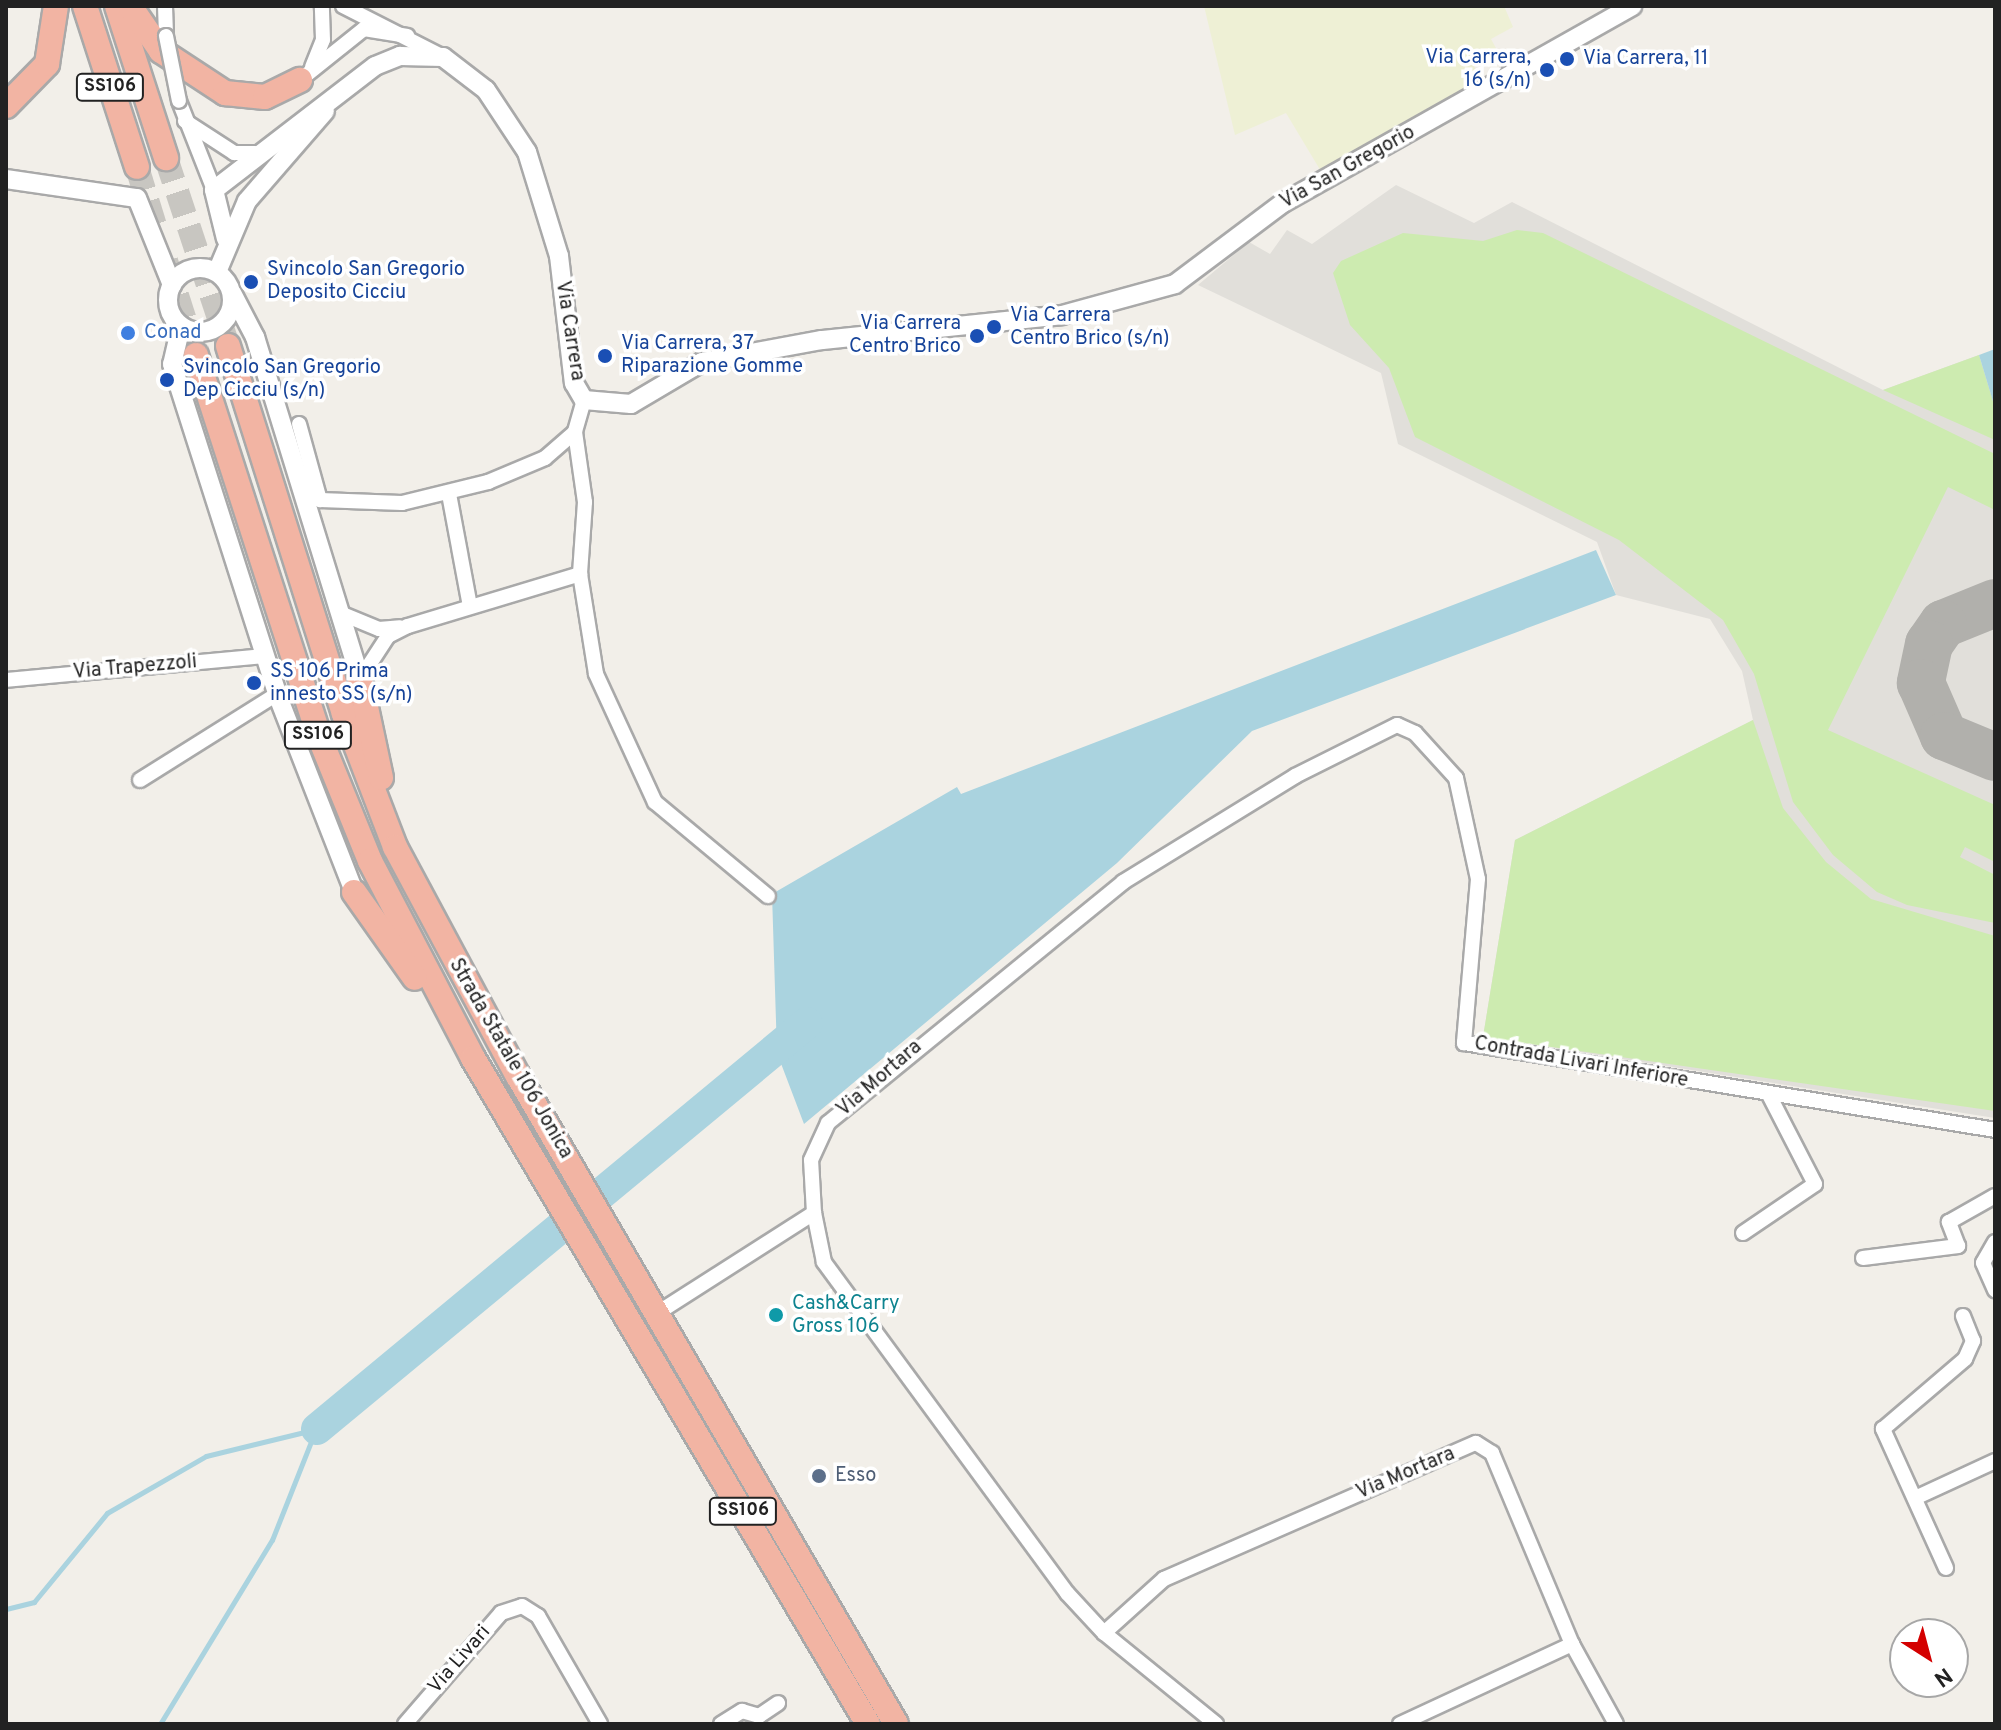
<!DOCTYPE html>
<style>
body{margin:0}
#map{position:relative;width:2001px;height:1730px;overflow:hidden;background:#f2efe9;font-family:Overpass,sans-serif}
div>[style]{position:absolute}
.airport>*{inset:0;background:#e1dfda}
.farmland>*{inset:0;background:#eef0d5}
.grass>*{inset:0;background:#cdebb0}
.water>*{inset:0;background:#aad3df}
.stream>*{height:5px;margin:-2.5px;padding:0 2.5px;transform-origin:2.5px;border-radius:2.5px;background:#aad3df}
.river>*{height:32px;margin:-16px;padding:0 16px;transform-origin:16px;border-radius:16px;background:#aad3df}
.taxiway>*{height:48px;margin:-24px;padding:0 24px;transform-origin:24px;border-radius:24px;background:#b1b0ac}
.trunk-tunnel>*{height:24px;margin-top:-12px;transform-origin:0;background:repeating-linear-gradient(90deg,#c8c6c1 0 24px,transparent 0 36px)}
.roads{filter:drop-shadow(2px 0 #a9a9a9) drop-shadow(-2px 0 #a9a9a9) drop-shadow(0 2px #a9a9a9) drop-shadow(0 -2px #a9a9a9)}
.minor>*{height:14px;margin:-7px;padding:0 7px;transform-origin:7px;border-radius:7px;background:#fff}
.tertiary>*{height:18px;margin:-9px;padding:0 9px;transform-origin:9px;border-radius:9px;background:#fff}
.tertiary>.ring{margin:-9px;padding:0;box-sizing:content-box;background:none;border:18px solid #fff;border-radius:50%}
.trunk>*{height:24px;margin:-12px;padding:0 12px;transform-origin:12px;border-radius:12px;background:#f2b4a3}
.bridges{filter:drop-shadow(2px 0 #a9a9a9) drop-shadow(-2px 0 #a9a9a9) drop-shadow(0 2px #a9a9a9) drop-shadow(0 -2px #a9a9a9)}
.minor-bridge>*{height:14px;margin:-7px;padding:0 7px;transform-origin:7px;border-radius:7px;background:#fff}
.dots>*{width:22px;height:22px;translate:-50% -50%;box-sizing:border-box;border:4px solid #fff;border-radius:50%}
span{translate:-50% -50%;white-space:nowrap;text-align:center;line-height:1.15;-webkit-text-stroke:7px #fff;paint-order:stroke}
.shield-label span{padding:2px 6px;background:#fff;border:2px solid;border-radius:6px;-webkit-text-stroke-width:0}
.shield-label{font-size:18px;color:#222;font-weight:700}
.transit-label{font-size:20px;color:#164399}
.right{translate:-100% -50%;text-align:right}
.left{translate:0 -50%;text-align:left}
.street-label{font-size:20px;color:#222}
.shop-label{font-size:20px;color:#366cbe}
.culture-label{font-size:20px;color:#0d838f}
.service-label{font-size:20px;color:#4e5e75}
.frame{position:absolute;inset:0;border:8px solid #222;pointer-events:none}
.north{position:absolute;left:1889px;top:1618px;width:80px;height:80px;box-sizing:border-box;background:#fff;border:2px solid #a7a7a7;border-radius:50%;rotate:144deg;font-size:22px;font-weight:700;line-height:32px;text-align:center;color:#222}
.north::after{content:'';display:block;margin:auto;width:28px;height:36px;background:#d40000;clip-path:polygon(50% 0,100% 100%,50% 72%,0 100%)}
</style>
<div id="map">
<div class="airport">
<div style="clip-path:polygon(1396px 185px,1474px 223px,1512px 202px,1883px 390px,1979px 355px,1995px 408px,1995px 1118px,1483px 1037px,1515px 840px,1753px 720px,1742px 671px,1710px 619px,1616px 595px,1597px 542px,1398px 444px,1381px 373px,1198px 285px,1249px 242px,1270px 254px,1287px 230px,1312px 244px)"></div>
</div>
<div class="farmland">
<div style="clip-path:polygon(1204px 6px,1504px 6px,1513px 27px,1491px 39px,1497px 50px,1473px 63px,1481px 84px,1322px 173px,1286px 113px,1235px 135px)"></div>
</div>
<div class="grass">
<div style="clip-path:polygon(1517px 230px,1543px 233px,1995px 454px,1995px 510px,1948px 487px,1828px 730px,1995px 805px,1995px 862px,1965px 847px,1960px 857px,1995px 875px,1995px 923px,1907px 905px,1877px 892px,1833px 855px,1793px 802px,1754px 674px,1723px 620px,1619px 540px,1415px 437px,1389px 368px,1350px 325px,1333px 273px,1341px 261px,1403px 233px,1483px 241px)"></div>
<div style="clip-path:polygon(1979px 355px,1995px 408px,1995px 440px,1883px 390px)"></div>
<div style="clip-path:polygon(1753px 720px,1783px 808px,1826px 862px,1871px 899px,1995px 936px,1995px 1111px,1483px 1037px,1515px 840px)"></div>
</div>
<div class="water">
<div style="clip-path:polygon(1995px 349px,1995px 408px,1979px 355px)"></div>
<div style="clip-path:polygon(1596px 550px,1616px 595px,1252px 731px,1117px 863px,804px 1124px,777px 1053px,772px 894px,957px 787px,961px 794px)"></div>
</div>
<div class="stream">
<div style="left:6px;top:1609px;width:29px;rotate:-14deg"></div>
<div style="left:34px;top:1602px;width:115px;rotate:-50.6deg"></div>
<div style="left:107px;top:1513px;width:114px;rotate:-29.9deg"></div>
<div style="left:206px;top:1456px;width:114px;rotate:-13.7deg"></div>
<div style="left:160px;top:1724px;width:215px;rotate:-58.7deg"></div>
<div style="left:272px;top:1540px;width:119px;rotate:-68.4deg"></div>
</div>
<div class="river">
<div style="left:317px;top:1429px;width:636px;rotate:-39.64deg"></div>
</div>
<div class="taxiway">
<div style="left:1995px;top:603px;width:56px;rotate:158deg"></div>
<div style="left:1943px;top:624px;width:24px;rotate:125deg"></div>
<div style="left:1929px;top:644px;width:40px;rotate:102deg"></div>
<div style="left:1921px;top:683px;width:58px;rotate:66.5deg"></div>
<div style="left:1944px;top:736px;width:55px;rotate:22.4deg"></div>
</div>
<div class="trunk-tunnel">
<div style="left:166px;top:158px;width:198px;rotate:71.7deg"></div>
<div style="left:137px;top:167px;width:62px;rotate:73deg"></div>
<div style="left:166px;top:261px;width:99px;rotate:72.3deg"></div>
</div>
<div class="roads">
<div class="minor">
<div style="left:165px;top:6px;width:30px;rotate:88deg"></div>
<div style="left:343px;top:6px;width:112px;rotate:27deg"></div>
<div style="left:312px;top:67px;width:29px;rotate:-68deg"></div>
<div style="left:323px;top:40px;width:34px;rotate:-92deg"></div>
<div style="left:300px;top:80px;width:82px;rotate:-38.6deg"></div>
<div style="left:364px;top:29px;width:44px;rotate:9.2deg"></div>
<div style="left:179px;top:101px;width:96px;rotate:68.5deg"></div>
<div style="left:185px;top:121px;width:59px;rotate:33.1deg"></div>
<div style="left:234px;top:153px;width:21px"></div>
<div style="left:584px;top:400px;width:33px;rotate:106deg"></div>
<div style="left:575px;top:432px;width:71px;rotate:81.9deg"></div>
<div style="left:585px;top:502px;width:72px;rotate:94deg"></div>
<div style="left:580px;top:574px;width:101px;rotate:80.9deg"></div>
<div style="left:596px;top:674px;width:141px;rotate:65.3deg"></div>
<div style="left:655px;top:802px;width:147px;rotate:39.8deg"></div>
<div style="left:299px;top:424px;width:79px;rotate:74.6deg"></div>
<div style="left:320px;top:500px;width:82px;rotate:2.1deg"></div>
<div style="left:402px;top:503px;width:89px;rotate:-13.7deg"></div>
<div style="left:488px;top:482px;width:62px;rotate:-22.8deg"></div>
<div style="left:545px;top:458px;width:40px;rotate:-41deg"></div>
<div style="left:449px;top:494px;width:114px;rotate:79.4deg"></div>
<div style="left:340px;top:613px;width:42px;rotate:22.3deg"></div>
<div style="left:379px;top:629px;width:21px;rotate:-5deg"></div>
<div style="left:360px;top:679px;width:51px;rotate:-56.9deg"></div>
<div style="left:388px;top:636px;width:22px;rotate:-27deg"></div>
<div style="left:408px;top:626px;width:180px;rotate:-16.8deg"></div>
<div style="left:6px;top:680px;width:258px;rotate:-5.3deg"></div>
<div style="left:140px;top:780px;width:162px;rotate:-32.1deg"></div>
<div style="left:1743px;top:1233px;width:87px;rotate:-34.2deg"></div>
<div style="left:1815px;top:1184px;width:100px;rotate:-117.3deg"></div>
<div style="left:1995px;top:1242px;width:24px;rotate:120deg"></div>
<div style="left:1983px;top:1263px;width:30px;rotate:66deg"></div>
<div style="left:1863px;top:1258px;width:96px;rotate:-7.2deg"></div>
<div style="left:1958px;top:1246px;width:26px;rotate:-111deg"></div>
<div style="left:1949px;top:1222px;width:53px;rotate:-29.5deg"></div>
<div style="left:659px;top:1312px;width:184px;rotate:-32.6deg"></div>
<div style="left:1915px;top:1498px;width:88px;rotate:-24.8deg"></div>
<div style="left:1946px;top:1568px;width:153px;rotate:-114.4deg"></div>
<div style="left:1883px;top:1429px;width:108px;rotate:-40.5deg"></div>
<div style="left:1965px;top:1359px;width:20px;rotate:-66deg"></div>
<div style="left:1973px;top:1341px;width:27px;rotate:-112deg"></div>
<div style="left:1104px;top:1633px;width:81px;rotate:-42deg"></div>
<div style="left:1164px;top:1579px;width:340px;rotate:-23.6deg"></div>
<div style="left:1476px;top:1443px;width:19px;rotate:32deg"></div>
<div style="left:1492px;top:1453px;width:207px;rotate:67.3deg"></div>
<div style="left:1572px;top:1644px;width:91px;rotate:61.2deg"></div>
<div style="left:405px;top:1724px;width:147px;rotate:-49.1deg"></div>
<div style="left:501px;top:1613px;width:22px;rotate:-18deg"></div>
<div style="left:522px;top:1606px;width:19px;rotate:32deg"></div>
<div style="left:538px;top:1616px;width:125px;rotate:60.1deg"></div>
<div style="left:721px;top:1724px;width:25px;rotate:-32deg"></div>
<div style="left:742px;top:1711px;width:18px;rotate:16deg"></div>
<div style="left:759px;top:1716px;width:23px;rotate:-34deg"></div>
<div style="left:1216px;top:1724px;width:144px;rotate:-140.9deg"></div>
<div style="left:1104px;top:1633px;width:54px;rotate:-132.8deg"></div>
<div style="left:1067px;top:1593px;width:411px;rotate:-126.3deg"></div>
<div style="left:824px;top:1262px;width:50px;rotate:-101.5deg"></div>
<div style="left:814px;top:1213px;width:53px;rotate:-93.2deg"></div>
<div style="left:811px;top:1160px;width:41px;rotate:-65.3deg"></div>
<div style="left:828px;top:1123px;width:381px;rotate:-39.2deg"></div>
<div style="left:1123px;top:882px;width:202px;rotate:-31.6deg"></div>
<div style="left:1295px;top:776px;width:114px;rotate:-26.6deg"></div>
<div style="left:1397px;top:725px;width:20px;rotate:24deg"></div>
<div style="left:1415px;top:733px;width:61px;rotate:47.7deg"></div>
<div style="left:1456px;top:778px;width:103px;rotate:77.7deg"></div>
<div style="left:1478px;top:879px;width:165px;rotate:94.9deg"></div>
<div style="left:1464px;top:1043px;width:538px;rotate:9.3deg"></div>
<div style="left:1400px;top:1724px;width:190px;rotate:-24.9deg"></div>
</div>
<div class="tertiary">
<div style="left:6px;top:179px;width:132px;rotate:8.3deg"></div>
<div style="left:137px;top:198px;width:94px;rotate:68.1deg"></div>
<div style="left:214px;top:190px;width:203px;rotate:-37.6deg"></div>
<div style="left:375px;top:66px;width:27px;rotate:-22deg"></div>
<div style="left:400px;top:56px;width:43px;rotate:1.3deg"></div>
<div style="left:443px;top:57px;width:54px;rotate:37.5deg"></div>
<div style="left:486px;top:90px;width:74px;rotate:56.5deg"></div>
<div style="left:527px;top:152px;width:109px;rotate:72.9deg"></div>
<div style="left:559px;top:256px;width:128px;rotate:83.3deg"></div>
<div style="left:574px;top:383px;width:20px;rotate:60deg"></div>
<div style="left:584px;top:400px;width:47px;rotate:4.9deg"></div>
<div style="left:631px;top:404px;width:82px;rotate:-30.6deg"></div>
<div style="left:702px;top:362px;width:122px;rotate:-10.4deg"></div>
<div style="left:822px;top:340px;width:241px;rotate:-5.9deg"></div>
<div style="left:1062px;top:315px;width:117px;rotate:-15.3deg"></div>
<div style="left:1175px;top:284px;width:135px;rotate:-36.9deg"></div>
<div style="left:1283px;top:203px;width:401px;rotate:-29.4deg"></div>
<div style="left:214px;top:190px;width:50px;rotate:76.2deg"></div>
<div class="ring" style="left:168px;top:268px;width:46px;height:46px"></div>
<div style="left:217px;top:272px;width:77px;rotate:-67.1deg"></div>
<div style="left:247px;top:201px;width:119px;rotate:-49.1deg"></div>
<div style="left:232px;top:293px;width:50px;rotate:62.4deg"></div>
<div style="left:255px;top:337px;width:358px;rotate:72.9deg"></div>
<div style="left:181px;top:326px;width:39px;rotate:103deg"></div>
<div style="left:172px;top:364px;width:346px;rotate:72.3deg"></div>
<div style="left:277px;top:694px;width:212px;rotate:68.7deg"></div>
</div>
<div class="trunk">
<div style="left:85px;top:6px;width:169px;rotate:72.1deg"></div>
<div style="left:117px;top:6px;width:160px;rotate:72.1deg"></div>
<div style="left:130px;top:6px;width:55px;rotate:55.4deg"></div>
<div style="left:161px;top:51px;width:77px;rotate:33.3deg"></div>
<div style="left:225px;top:93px;width:40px;rotate:5.7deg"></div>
<div style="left:265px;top:97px;width:39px;rotate:-26deg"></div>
<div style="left:6px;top:106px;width:59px;rotate:-45.7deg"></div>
<div style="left:47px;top:64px;width:59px;rotate:-81.2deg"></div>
<div style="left:228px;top:346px;width:386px;rotate:72.5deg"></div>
<div style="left:344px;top:714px;width:142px;rotate:69deg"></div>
<div style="left:395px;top:847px;width:260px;rotate:61.8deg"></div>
<div style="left:518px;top:1076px;width:750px;rotate:59.74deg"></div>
<div style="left:196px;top:355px;width:400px;rotate:72.1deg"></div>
<div style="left:319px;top:736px;width:135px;rotate:67.8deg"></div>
<div style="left:370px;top:861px;width:222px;rotate:62.4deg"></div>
<div style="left:473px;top:1058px;width:774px;rotate:59.33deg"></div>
<div style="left:360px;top:679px;width:101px;rotate:78deg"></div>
<div style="left:354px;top:892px;width:105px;rotate:54.7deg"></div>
</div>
</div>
<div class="bridges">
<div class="minor-bridge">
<div style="left:166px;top:36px;width:66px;rotate:78.7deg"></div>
</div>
</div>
<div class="dots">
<div style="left:1567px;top:59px;background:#1a4fb4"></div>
<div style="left:1547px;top:70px;background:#1a4fb4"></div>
<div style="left:251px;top:282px;background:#1a4fb4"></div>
<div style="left:994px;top:327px;background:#1a4fb4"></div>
<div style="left:128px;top:333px;background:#3f7fe0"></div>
<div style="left:977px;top:336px;background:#1a4fb4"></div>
<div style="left:605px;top:356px;background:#1a4fb4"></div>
<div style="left:167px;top:380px;background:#1a4fb4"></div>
<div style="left:254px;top:683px;background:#1a4fb4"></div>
<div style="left:776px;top:1315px;background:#0f9aa8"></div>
<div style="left:819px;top:1476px;background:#5c6f8a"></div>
</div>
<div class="shield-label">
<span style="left:110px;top:87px">SS106</span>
<span style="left:318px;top:735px">SS106</span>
<span style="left:743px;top:1511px">SS106</span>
</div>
<div class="transit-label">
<span class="right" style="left:1531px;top:70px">Via Carrera,<br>16 (s/n)</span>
<span class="left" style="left:1583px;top:59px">Via Carrera, 11</span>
<span class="left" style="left:267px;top:282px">Svincolo San Gregorio<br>Deposito Cicciu</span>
<span class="left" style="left:1010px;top:328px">Via Carrera<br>Centro Brico (s/n)</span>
<span class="right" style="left:961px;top:336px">Via Carrera<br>Centro Brico</span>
<span class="left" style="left:621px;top:356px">Via Carrera, 37<br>Riparazione Gomme</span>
<span class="left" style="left:183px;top:380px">Svincolo San Gregorio<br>Dep Cicciu (s/n)</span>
<span class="left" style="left:270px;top:684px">SS 106 Prima<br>innesto SS (s/n)</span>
</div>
<div class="street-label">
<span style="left:1348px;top:168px;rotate:-29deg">Via San Gregorio</span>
<span style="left:569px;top:331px;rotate:81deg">Via Carrera</span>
<span style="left:135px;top:668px;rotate:-5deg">Via Trapezzoli</span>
<span style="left:510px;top:1059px;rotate:60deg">Strada Statale 106 Jonica</span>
<span style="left:1581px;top:1063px;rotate:10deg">Contrada Livari Inferiore</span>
<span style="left:880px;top:1079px;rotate:-41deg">Via Mortara</span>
<span style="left:1406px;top:1474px;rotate:-23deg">Via Mortara</span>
<span style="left:460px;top:1660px;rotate:-49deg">Via Livari</span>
</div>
<div class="shop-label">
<span class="left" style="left:144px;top:333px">Conad</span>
</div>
<div class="culture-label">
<span class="left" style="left:792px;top:1316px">Cash&amp;Carry<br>Gross 106</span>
</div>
<div class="service-label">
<span class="left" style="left:835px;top:1476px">Esso</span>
</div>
<div class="frame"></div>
<div class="north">N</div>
</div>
